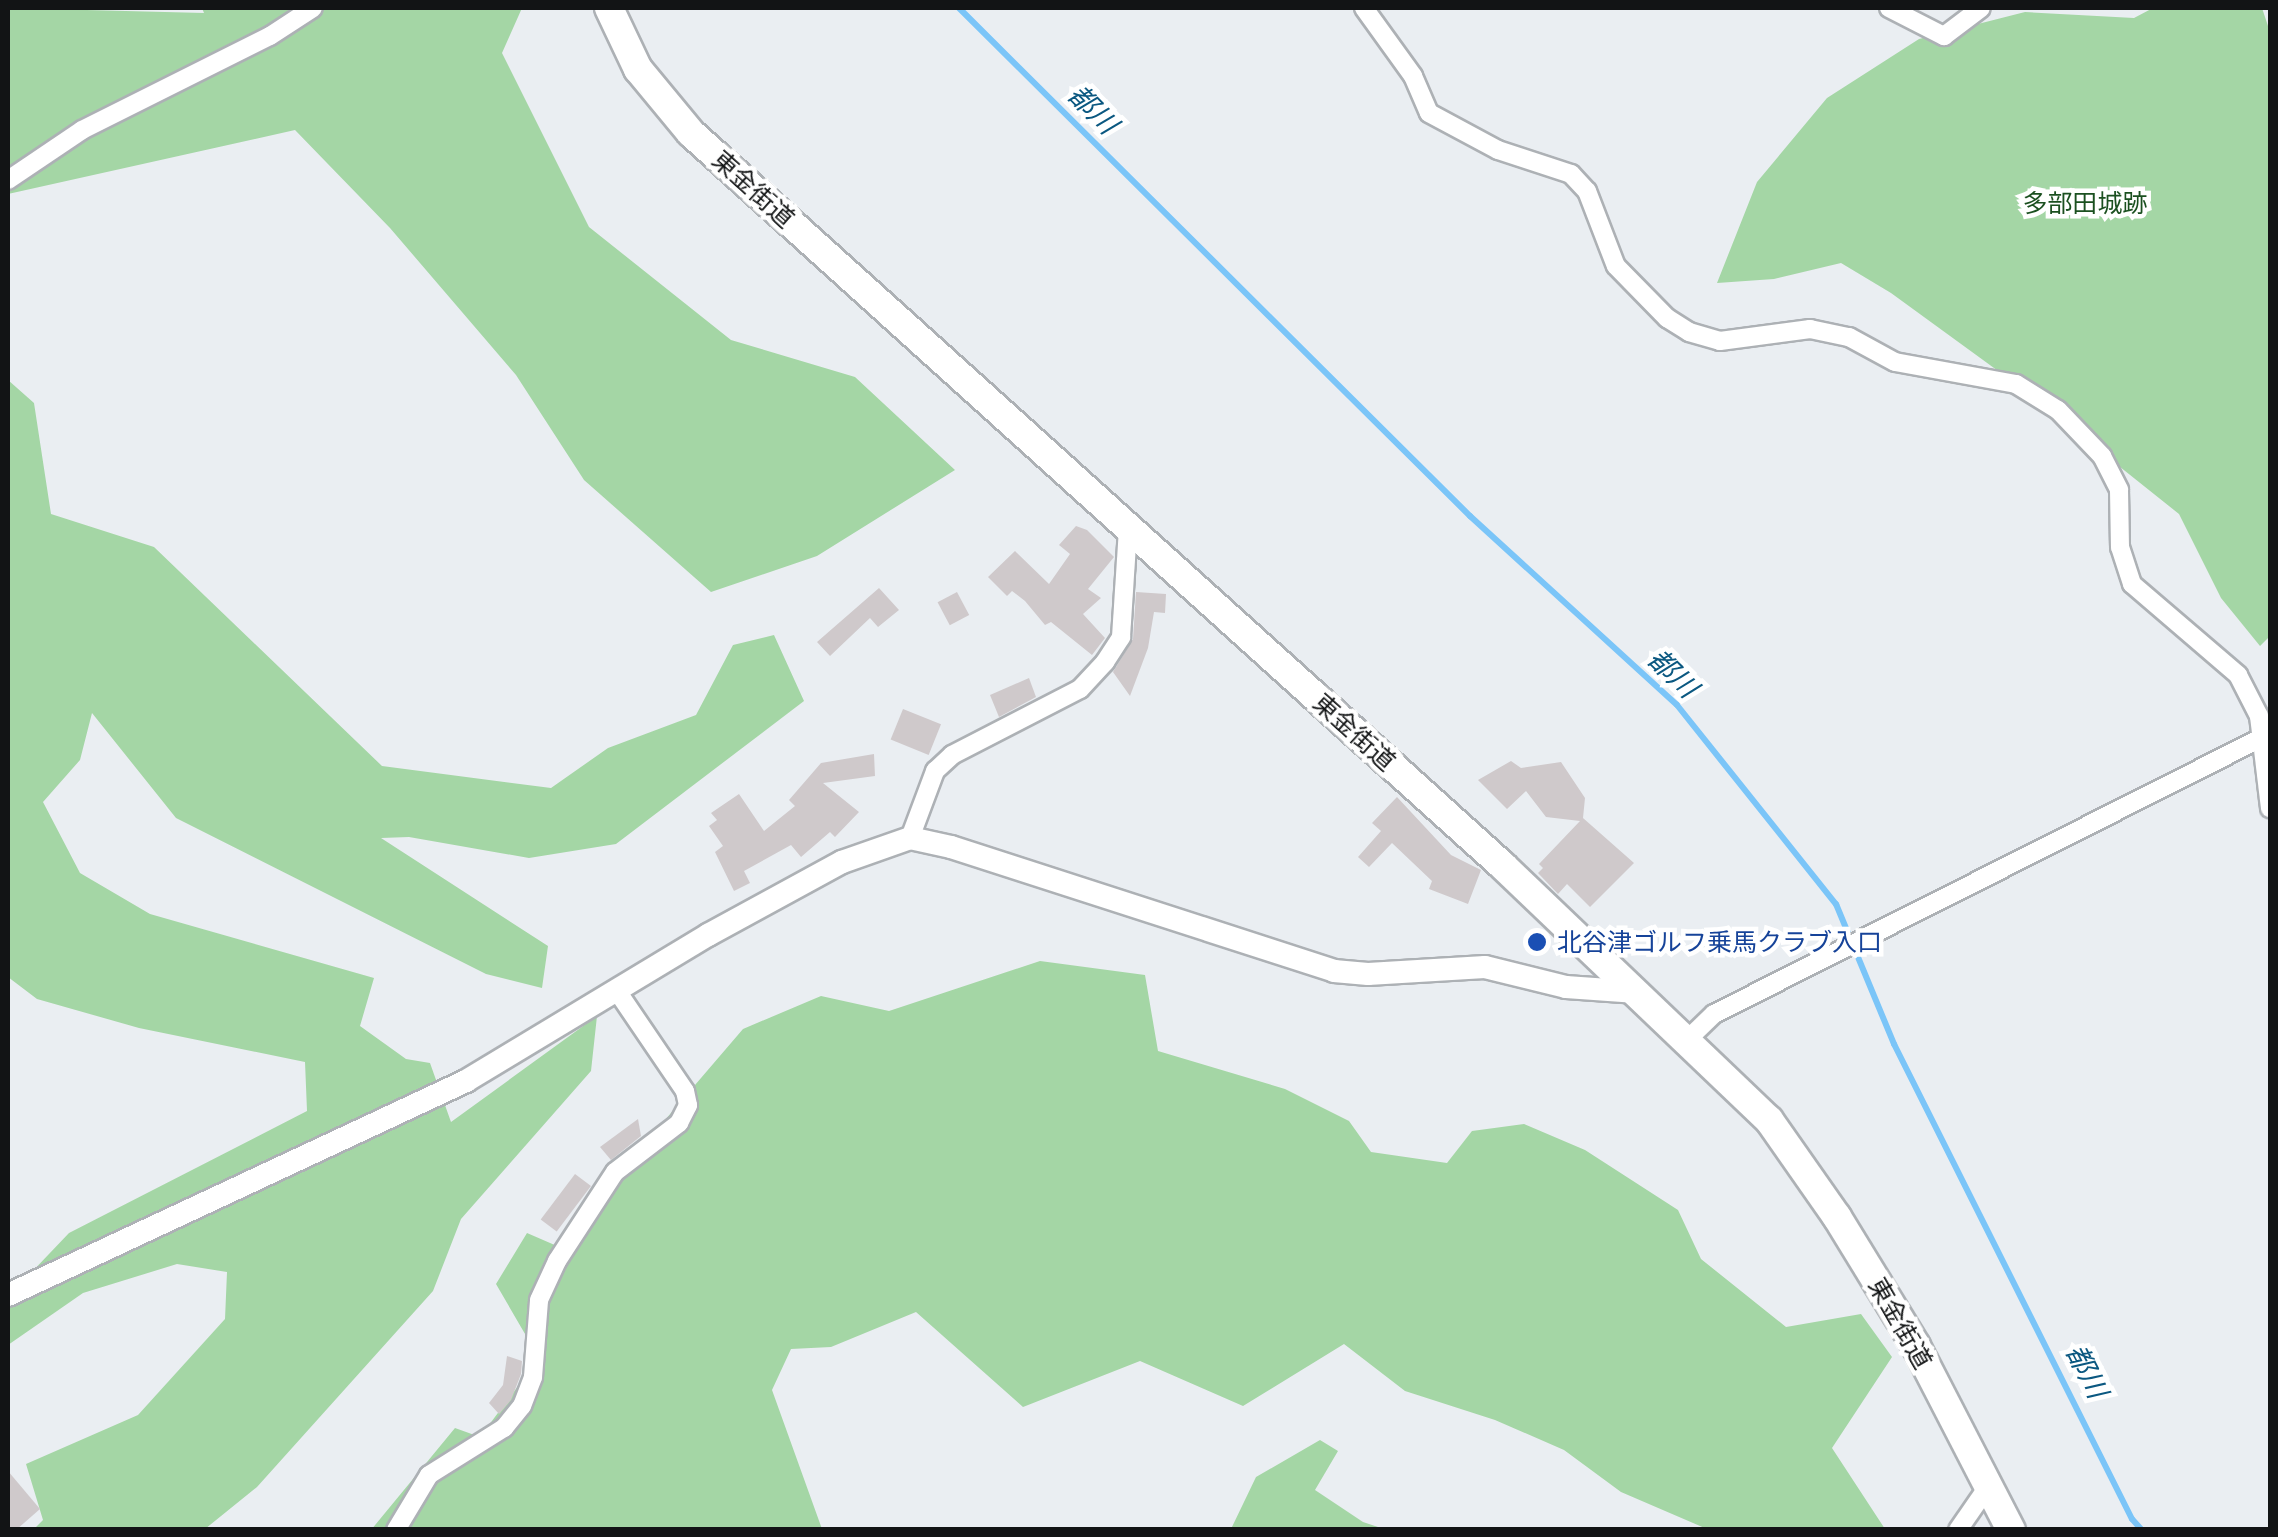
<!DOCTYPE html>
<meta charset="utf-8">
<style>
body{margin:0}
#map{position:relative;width:2278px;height:1537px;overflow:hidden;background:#eaeef2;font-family:"PT Sans Narrow","Noto Sans JP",sans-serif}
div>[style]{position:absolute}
.green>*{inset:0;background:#a4d6a5}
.stream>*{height:6px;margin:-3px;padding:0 3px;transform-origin:3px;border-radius:3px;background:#7bc5f8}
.building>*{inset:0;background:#cfc9cb;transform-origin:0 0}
.roads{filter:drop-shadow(2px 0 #adb1b5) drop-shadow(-2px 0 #adb1b5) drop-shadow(0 2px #adb1b5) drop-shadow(0 -2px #adb1b5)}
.minor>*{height:18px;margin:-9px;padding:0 9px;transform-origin:9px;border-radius:9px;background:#fff}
.tertiary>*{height:22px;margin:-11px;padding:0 11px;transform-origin:11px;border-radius:11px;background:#fff}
.trunk>*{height:28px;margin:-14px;padding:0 14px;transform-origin:14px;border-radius:14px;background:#fff}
.dots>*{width:28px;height:28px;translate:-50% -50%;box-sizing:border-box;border:5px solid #fff;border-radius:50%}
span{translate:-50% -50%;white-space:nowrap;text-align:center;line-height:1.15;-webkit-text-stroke:9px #fff;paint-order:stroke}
.street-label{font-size:25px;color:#121415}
.park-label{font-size:25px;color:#1b5020}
.transit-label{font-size:25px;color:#164399}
.left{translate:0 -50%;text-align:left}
.water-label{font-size:28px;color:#0b5881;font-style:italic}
.frame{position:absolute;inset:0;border:10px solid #121415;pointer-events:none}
</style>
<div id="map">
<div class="green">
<div style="clip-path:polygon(8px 8px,204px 13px,202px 8px,522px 8px,502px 53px,589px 227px,731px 340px,855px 377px,955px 470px,817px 556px,711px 592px,584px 480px,516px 375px,390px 228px,295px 130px,8px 194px)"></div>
<div style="clip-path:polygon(2153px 8px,2262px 8px,2270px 32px,2270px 636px,2260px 646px,2221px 598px,2179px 514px,2016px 384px,1891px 293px,1841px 263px,1774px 279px,1717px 283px,1757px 182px,1827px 98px,1919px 39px,2025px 12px,2134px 18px)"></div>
<div style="clip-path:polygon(8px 380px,34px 403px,51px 514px,154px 547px,382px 766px,551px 788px,608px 748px,696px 715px,733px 645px,774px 635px,804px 701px,616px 844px,529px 858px,409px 837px,381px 838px,548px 946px,542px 988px,486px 974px,176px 818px,92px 713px,80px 760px,43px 802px,80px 873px,150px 914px,374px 978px,360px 1026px,406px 1059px,430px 1063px,451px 1122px,597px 1016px,591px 1071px,461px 1219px,433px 1291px,257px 1487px,205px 1529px,34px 1529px,43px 1520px,26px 1464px,138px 1415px,225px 1319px,227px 1272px,177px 1264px,83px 1293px,8px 1345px,8px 1297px,69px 1233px,307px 1111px,305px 1062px,139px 1028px,37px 999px,8px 977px)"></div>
<div style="clip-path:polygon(1040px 961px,1145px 975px,1158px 1051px,1285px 1089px,1349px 1121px,1371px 1152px,1447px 1163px,1472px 1131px,1524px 1124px,1585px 1150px,1678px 1210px,1701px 1259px,1786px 1327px,1861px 1314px,1892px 1357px,1832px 1448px,1885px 1529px,1707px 1529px,1621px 1492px,1564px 1450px,1495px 1420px,1405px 1391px,1344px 1344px,1243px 1406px,1140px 1361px,1023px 1407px,916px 1312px,831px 1347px,791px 1349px,772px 1390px,822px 1529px,371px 1530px,455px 1428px,480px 1437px,539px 1358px,496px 1284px,527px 1233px,557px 1246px,743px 1029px,821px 996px,889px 1011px)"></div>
<div style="clip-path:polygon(1320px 1440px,1338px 1451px,1315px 1490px,1363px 1522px,1384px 1529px,1231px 1529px,1256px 1477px)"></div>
</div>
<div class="stream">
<div style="left:959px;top:8px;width:721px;rotate:44.83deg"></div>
<div style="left:1470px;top:516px;width:280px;rotate:42.4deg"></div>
<div style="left:1677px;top:705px;width:255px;rotate:51.4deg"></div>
<div style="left:1836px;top:904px;width:152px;rotate:67.5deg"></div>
<div style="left:1894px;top:1044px;width:531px;rotate:63.39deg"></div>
<div style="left:2132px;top:1519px;width:15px;rotate:48deg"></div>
</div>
<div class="building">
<div style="clip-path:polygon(1076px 526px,1087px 530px,1114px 557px,1088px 589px,1101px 598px,1083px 614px,1105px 638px,1092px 655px,1051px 622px,1045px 625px,1025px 601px,1012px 591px,1007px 596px,988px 577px,1015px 551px,1049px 584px,1070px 554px,1059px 545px)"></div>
<div style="clip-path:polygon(879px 588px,899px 610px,878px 627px,870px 618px,830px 656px,817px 642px)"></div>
<div style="left:957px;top:592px;width:26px;height:22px;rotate:62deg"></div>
<div style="clip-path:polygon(1136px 592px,1166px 594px,1165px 613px,1154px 612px,1148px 648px,1130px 696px,1113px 672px,1133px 639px)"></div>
<div style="clip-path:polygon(1029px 678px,1036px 697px,999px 717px,990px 695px)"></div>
<div style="left:903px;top:709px;width:41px;height:33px;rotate:22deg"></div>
<div style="clip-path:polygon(874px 754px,875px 776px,823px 783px,859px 812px,835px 837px,830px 832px,801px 857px,791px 845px,744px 871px,750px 883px,734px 891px,715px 852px,723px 846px,709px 826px,717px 820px,711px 813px,739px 794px,764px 831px,795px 806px,789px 800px,821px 763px)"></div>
<div style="clip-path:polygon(1511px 761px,1521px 768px,1561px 762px,1585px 798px,1583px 818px,1634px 863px,1590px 907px,1567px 884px,1558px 894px,1538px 873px,1543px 868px,1539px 864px,1580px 821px,1546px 817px,1526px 791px,1507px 809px,1478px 780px)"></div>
<div style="clip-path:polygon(1397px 797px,1451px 855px,1481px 870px,1468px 904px,1429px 889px,1432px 881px,1392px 843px,1369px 867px,1358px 857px,1381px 831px,1372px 823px)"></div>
<div style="clip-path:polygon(638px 1119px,641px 1136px,611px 1160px,600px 1147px)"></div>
<div style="left:575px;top:1174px;width:20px;height:57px;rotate:37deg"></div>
<div style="clip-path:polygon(507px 1356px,522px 1361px,521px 1374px,511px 1400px,499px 1414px,489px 1403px,503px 1385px)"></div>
<div style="clip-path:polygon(8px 1471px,40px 1509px,16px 1530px,8px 1530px)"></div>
</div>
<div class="roads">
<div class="minor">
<div style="left:1364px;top:8px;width:84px;rotate:54.2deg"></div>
<div style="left:1413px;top:76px;width:40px;rotate:66.6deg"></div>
<div style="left:1429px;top:113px;width:78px;rotate:28.2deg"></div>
<div style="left:1498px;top:150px;width:77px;rotate:18.2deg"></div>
<div style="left:1571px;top:174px;width:23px;rotate:47deg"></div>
<div style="left:1587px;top:191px;width:80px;rotate:68.9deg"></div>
<div style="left:1616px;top:266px;width:73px;rotate:45.6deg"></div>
<div style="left:1667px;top:318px;width:26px;rotate:32deg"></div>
<div style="left:1689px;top:332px;width:32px;rotate:16deg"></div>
<div style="left:1720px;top:341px;width:91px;rotate:-7.6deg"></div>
<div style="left:1810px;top:329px;width:40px;rotate:12deg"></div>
<div style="left:1849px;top:337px;width:52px;rotate:28.5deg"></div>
<div style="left:1895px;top:362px;width:123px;rotate:10.3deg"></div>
<div style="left:2016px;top:384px;width:49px;rotate:31.8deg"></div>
<div style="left:2058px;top:410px;width:64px;rotate:46.3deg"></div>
<div style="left:2102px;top:456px;width:38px;rotate:63deg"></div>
<div style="left:2119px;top:490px;width:57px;rotate:89deg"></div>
<div style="left:2120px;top:547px;width:39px;rotate:72deg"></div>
<div style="left:2132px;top:584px;width:140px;rotate:40.6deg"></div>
<div style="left:2238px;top:675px;width:46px;rotate:62.9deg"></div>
<div style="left:2259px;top:716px;width:93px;rotate:83.2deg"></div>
<div style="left:1889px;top:8px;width:62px;rotate:27deg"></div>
<div style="left:1944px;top:36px;width:46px;rotate:-37.1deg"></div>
<div style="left:8px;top:180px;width:89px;rotate:-34deg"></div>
<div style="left:82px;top:130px;width:210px;rotate:-26.6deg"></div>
<div style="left:270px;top:36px;width:51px;rotate:-33.1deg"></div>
<div style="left:910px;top:838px;width:72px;rotate:-69.5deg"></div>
<div style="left:935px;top:771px;width:23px;rotate:-43deg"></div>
<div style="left:952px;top:755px;width:144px;rotate:-27.3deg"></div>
<div style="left:1080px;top:689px;width:37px;rotate:-47deg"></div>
<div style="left:1105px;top:662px;width:30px;rotate:-57deg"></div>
<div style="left:1121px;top:637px;width:109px;rotate:-86.3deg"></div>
<div style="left:1688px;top:1039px;width:36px;rotate:-44deg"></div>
<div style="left:1714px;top:1014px;width:615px;rotate:-26.77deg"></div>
<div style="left:396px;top:1530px;width:64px;rotate:-59deg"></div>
<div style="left:429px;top:1475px;width:89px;rotate:-32.1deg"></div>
<div style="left:504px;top:1428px;width:28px;rotate:-51deg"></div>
<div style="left:522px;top:1406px;width:31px;rotate:-69deg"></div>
<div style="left:533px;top:1377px;width:77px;rotate:-85.5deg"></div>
<div style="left:539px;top:1300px;width:43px;rotate:-65.2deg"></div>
<div style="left:557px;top:1261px;width:106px;rotate:-56.9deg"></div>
<div style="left:615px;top:1172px;width:81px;rotate:-37.4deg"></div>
<div style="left:679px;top:1123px;width:20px;rotate:-63deg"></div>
<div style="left:688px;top:1105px;width:14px;rotate:-102deg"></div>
<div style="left:685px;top:1091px;width:121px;rotate:-124.2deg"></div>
<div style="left:1958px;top:1530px;width:55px;rotate:-55.4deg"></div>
</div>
<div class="tertiary">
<div style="left:8px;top:1295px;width:506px;rotate:-25.04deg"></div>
<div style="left:466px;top:1081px;width:283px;rotate:-31.1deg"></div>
<div style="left:708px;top:935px;width:153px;rotate:-28.6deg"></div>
<div style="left:842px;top:862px;width:72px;rotate:-19.4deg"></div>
<div style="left:910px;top:838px;width:42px;rotate:12.4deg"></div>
<div style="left:951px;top:847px;width:403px;rotate:17.9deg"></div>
<div style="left:1334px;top:971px;width:34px;rotate:5deg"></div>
<div style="left:1368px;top:974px;width:117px;rotate:-3.4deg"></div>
<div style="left:1485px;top:967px;width:83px;rotate:13.9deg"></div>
<div style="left:1566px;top:987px;width:71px;rotate:4deg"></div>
</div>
<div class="trunk">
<div style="left:609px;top:8px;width:68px;rotate:64.6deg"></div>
<div style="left:638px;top:69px;width:83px;rotate:50.4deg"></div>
<div style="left:691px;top:133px;width:1094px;rotate:42.07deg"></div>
<div style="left:1503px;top:866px;width:368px;rotate:43.7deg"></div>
<div style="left:1769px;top:1120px;width:118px;rotate:55deg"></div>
<div style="left:1837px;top:1217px;width:151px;rotate:58.5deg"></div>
<div style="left:1916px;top:1346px;width:207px;rotate:62.7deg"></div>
</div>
</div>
<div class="dots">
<div style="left:1537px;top:942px;background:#1a4fb4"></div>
</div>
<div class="street-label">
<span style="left:753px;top:189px;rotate:42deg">東金街道</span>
<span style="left:1354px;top:732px;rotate:42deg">東金街道</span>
<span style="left:1900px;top:1323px;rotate:60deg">東金街道</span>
</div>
<div class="park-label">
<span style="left:2085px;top:203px">多部田城跡</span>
</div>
<div class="transit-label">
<span class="left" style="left:1557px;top:942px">北谷津ゴルフ乗馬クラブ入口</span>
</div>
<div class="water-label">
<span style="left:1093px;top:109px;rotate:45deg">都川</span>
<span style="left:1673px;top:673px;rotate:44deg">都川</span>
<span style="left:2087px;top:1371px;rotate:63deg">都川</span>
</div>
<div class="frame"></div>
</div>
